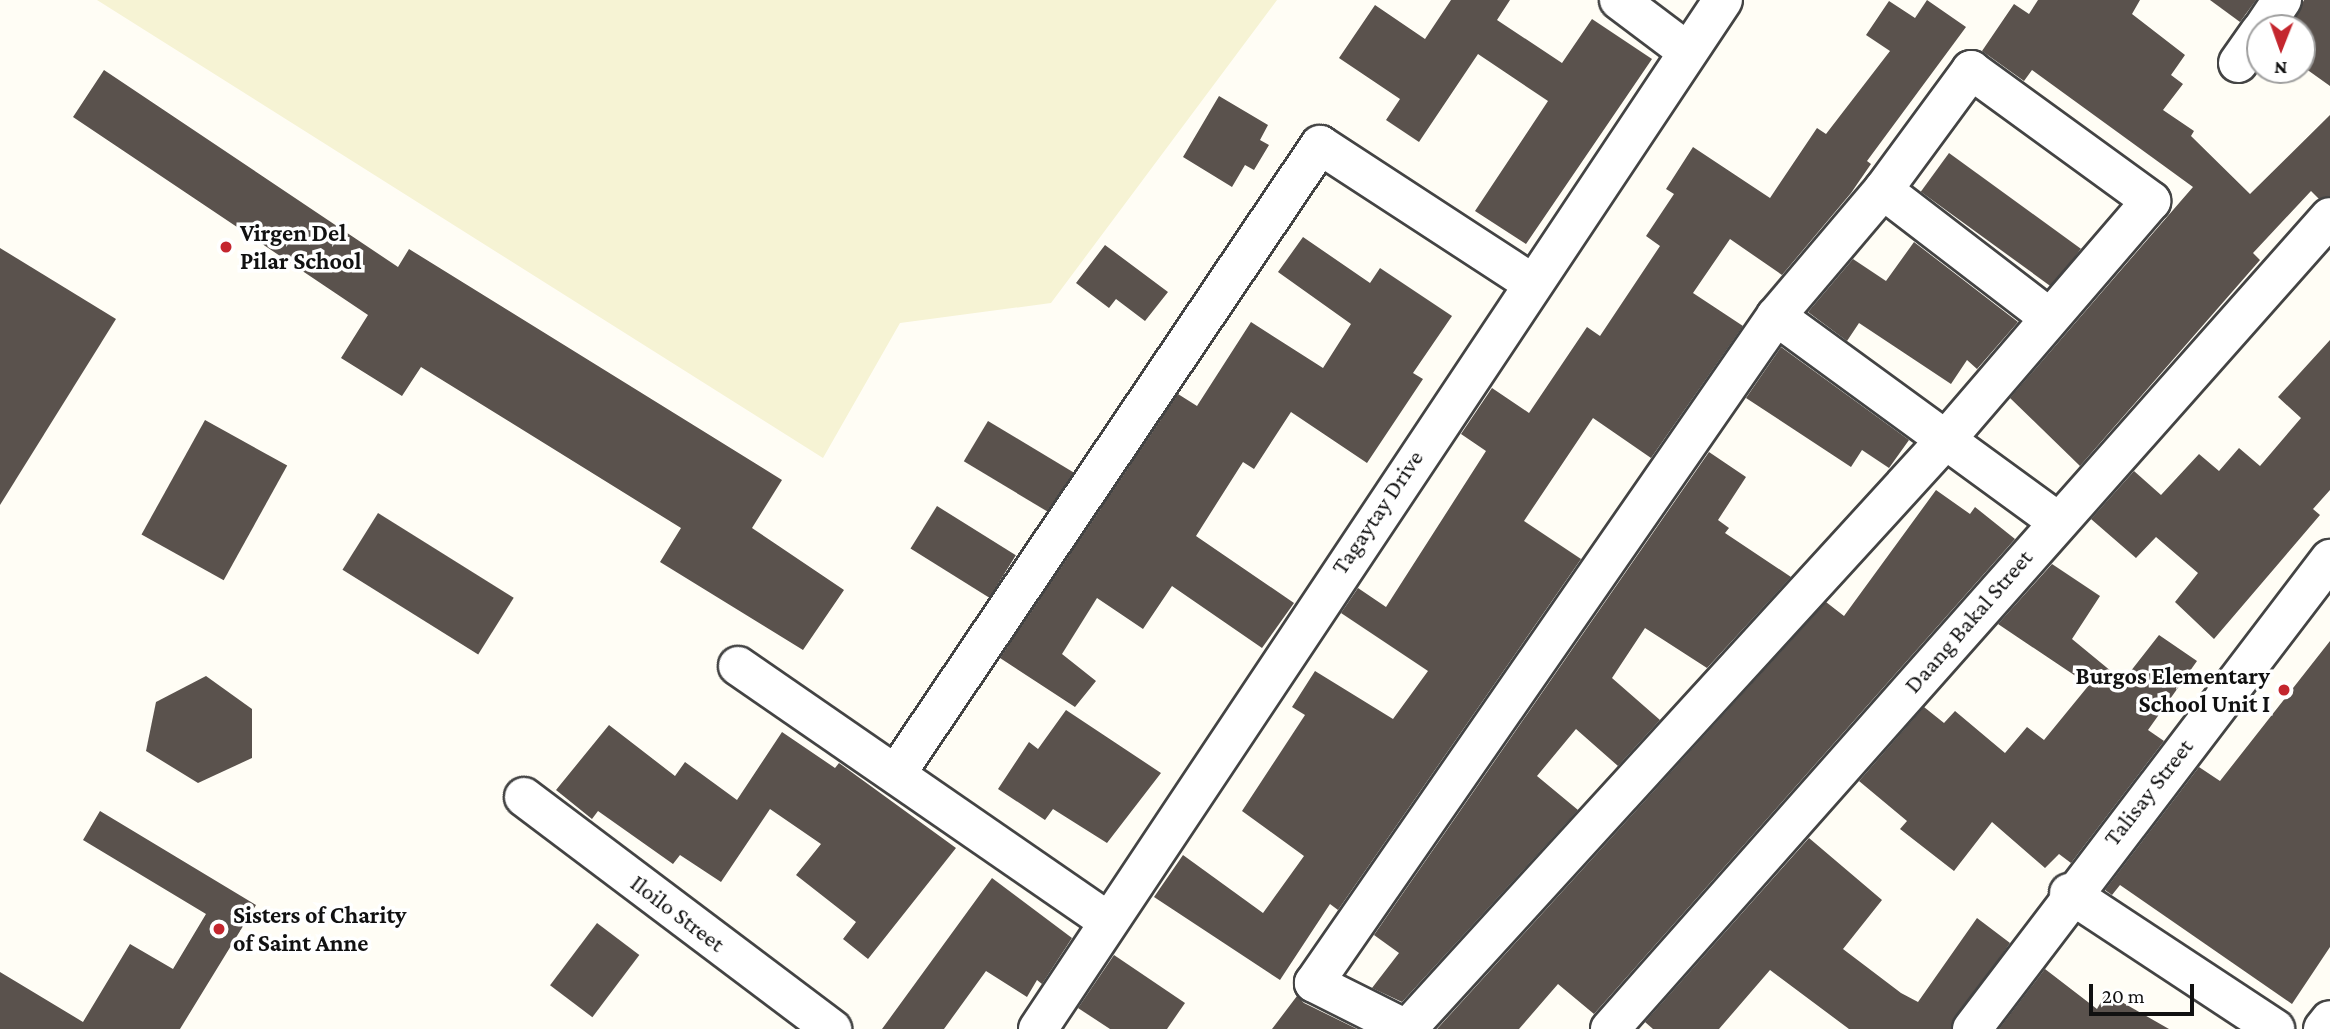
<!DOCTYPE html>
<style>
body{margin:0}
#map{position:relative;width:2330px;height:1029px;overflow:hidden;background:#fffdf5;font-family:"Crimson Pro",serif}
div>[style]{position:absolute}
.farmland>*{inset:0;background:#f6f3d4}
.building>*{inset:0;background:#5a524d;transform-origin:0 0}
.roads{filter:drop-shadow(2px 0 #444) drop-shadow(-2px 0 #444) drop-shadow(0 2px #444) drop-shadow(0 -2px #444)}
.minor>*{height:38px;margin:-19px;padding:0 19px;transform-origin:19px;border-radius:19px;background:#fff}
.dots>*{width:19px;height:19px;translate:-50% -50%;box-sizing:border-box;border:4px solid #fff;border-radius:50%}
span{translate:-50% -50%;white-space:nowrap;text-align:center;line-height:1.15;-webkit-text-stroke:7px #fff;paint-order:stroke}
.poi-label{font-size:24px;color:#111;font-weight:700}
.left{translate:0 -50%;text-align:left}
.right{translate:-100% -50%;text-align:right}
.street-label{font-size:24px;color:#111}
.north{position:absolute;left:2246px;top:14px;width:70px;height:70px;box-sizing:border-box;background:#fff;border:2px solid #a0a0a0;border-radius:50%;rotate:181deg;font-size:19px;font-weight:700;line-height:28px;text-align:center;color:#111}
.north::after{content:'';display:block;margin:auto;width:24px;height:32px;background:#c4262e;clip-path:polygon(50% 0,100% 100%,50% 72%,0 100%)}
.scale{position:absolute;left:2089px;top:984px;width:105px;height:32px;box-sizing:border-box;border:4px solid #111;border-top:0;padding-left:9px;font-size:21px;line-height:24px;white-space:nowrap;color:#111;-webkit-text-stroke:5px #fff;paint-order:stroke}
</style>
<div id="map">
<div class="farmland">
<div style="clip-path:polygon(97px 0,1277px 0,1051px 303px,900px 323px,823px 458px)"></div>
</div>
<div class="building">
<div style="clip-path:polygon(1451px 0,1510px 0,1497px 20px,1562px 63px,1592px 19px,1652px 59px,1526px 244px,1475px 211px,1548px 101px,1478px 54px,1419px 142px,1386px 120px,1400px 99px,1339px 58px,1375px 5px,1425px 39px)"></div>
<div style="clip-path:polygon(1927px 0,1966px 27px,1867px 161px,1871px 164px,1851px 193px,1782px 275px,1730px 239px,1693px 293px,1743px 326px,1651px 458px,1593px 418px,1524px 521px,1581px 559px,1338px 910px,1330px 904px,1280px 980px,1154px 897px,1183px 855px,1263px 913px,1304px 856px,1242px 811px,1305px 715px,1292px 707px,1315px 671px,1393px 719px,1428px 671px,1341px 613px,1358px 588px,1386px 607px,1486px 451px,1461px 434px,1492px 388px,1529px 413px,1587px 327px,1600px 336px,1660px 246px,1646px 236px,1674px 194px,1666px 189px,1693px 147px,1770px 198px,1817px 128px,1826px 134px,1890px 51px,1866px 35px,1889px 1px,1915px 18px)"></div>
<div style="clip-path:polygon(2038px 0,2140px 0,2132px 14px,2185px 55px,2171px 75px,2183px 84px,2163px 110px,2194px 131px,2191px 136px,2250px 194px,2330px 115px,2330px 196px,2319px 199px,2311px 191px,2253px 253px,2260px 260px,2080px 466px,2010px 398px,2193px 187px,2032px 70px,2024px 81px,1982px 51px,2014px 4px,2029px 14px)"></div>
<div style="clip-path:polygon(2210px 0,2256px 0,2240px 22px)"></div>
<div style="clip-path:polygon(2304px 0,2330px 0,2330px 86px,2302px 66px,2302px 28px,2289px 28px)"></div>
<div style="clip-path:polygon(104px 70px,398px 267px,409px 249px,782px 480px,752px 528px,844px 590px,803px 650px,660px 562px,681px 528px,421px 367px,402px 396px,341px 358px,368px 315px,73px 117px)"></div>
<div style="clip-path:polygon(1219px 96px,1268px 125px,1260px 140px,1269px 145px,1254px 170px,1245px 165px,1232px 187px,1183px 157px)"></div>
<div style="left:1949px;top:153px;width:163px;height:48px;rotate:36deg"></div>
<div style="clip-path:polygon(1303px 237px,1370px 283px,1380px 268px,1452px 316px,1413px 373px,1423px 379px,1367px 463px,1291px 412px,1254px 469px,1243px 462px,1196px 536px,1294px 603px,1262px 648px,1172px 586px,1143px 629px,1097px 598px,1062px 654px,1096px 681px,1075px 707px,1000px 658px,1178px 394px,1197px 406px,1251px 322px,1323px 368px,1351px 324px,1278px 272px)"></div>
<div style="clip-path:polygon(1914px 242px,2018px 322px,1977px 369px,1967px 360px,1951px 384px,1859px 323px,1847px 341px,1808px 312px,1853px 259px,1886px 281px)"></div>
<div style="clip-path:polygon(1105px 245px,1168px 292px,1145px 321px,1116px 299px,1109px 308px,1076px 283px)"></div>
<div style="clip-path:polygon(0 248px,116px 319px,0 505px)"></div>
<div style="clip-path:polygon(2330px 340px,2330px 490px,2313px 509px,2320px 515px,2214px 639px,2175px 602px,2198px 573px,2156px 537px,2136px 558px,2091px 519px,2134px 471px,2161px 495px,2199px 454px,2219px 471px,2239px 448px,2260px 466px,2301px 418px,2278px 397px)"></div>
<div style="clip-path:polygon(1781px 347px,1909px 440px,1889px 468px,1862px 450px,1851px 467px,1746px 398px)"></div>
<div style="left:205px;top:420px;width:94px;height:131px;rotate:29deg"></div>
<div style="left:988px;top:421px;width:100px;height:47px;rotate:31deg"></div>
<div style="clip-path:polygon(1709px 452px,1746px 477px,1718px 520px,1729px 528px,1725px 533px,1791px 577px,1707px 668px,1645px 628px,1612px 678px,1660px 720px,1618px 766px,1576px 729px,1537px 776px,1578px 810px,1402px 1002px,1372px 988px,1399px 953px,1374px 935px)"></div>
<div style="clip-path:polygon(1936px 490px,1970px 514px,1975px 507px,2015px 539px,1594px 1014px,1558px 984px,1519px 1029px,1437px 1029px,1826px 602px,1844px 616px)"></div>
<div style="left:937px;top:506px;width:93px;height:50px;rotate:32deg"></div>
<div style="left:378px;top:513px;width:160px;height:67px;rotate:32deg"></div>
<div style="clip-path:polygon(2052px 564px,2100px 596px,2072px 639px,2123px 681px,2159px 635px,2197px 661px,2148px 730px,2164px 741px,2071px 863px,2059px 854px,2045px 868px,1992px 822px,1954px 871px,1900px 829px,1907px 821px,1859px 781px,1924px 707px,1944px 723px,1955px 711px,2005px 753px,2027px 727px,2044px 740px,2089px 685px,1998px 624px)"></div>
<div style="clip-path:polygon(2330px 641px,2330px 947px,2292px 1004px,2120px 885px,2112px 895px,2105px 890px,2199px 767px,2220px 781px)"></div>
<div style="clip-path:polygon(206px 676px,252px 709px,252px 758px,198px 783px,146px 751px,156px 702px)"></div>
<div style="clip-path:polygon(1066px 710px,1161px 773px,1107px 843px,1053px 809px,1045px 820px,998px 789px,1029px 742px,1038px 749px)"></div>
<div style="clip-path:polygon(609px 725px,675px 776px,685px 762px,737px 800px,782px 732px,835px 768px,839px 763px,956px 848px,868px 959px,843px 939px,856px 922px,796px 875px,821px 844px,770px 809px,721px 882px,680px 855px,673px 864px,598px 811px,592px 819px,556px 790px)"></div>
<div style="clip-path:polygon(100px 811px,256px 905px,180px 1029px,0 1029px,0 972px,83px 1022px,130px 944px,173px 969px,206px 914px,83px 840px)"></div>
<div style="clip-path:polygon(1809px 838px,1882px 900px,1843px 949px,1901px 993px,1918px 1002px,1977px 918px,2010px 943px,1951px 1029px,1849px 1029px,1770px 970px,1719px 1029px,1653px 1029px,1645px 1022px)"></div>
<div style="clip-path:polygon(992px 878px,1072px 938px,1042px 984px,1037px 980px,1027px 997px,986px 971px,944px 1029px,882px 1029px)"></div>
<div style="left:597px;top:923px;width:53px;height:78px;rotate:37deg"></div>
<div style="clip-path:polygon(1114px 955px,1185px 1003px,1167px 1029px,1110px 1029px,1078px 1008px)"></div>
<div style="clip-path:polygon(2045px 969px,2097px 1009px,2106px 993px,2169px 1029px,1999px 1029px)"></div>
<div style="clip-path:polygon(1297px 996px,1304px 1003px,1357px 1029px,1272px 1029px)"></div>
</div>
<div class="roads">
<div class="minor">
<div style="left:1619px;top:0;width:86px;rotate:37deg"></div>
<div style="left:2263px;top:28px;width:34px;rotate:-56deg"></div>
<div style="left:2238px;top:63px;width:38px;rotate:-55deg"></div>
<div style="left:1883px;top:190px;width:207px;rotate:37.5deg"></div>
<div style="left:1776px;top:316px;width:348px;rotate:36.1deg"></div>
<div style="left:738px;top:666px;width:447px;rotate:34.6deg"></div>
<div style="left:898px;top:771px;width:755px;rotate:-56.02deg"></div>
<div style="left:1320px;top:145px;width:251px;rotate:33.1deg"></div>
<div style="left:524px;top:797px;width:386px;rotate:37deg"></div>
<div style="left:2069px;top:893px;width:247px;rotate:33.4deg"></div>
<div style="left:1038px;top:1029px;width:1236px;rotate:-56.35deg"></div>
<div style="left:1406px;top:1029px;width:103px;rotate:-153.4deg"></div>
<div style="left:1314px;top:983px;width:811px;rotate:-55.29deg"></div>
<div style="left:1776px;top:316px;width:165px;rotate:-49.7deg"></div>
<div style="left:1883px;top:190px;width:149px;rotate:-53.7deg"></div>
<div style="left:1971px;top:70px;width:223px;rotate:36deg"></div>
<div style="left:2151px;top:201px;width:310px;rotate:130.7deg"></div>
<div style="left:1949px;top:436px;width:803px;rotate:132.43deg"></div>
<div style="left:1610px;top:1029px;width:1085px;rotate:-48.44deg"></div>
<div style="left:1972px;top:1029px;width:591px;rotate:-52.7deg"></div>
<div style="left:2323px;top:1029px;width:11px;rotate:-52deg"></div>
</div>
</div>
<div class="dots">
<div style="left:226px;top:247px;background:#c4262e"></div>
<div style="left:2284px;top:690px;background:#c4262e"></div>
<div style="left:219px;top:929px;background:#c4262e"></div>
</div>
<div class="poi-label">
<span class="left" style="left:240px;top:247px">Virgen Del<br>Pilar School</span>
<span class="right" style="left:2270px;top:690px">Burgos Elementary<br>School Unit I</span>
<span class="left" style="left:233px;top:929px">Sisters of Charity<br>of Saint Anne</span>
</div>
<div class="street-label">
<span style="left:1377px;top:512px;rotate:-56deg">Tagaytay Drive</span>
<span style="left:1968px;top:621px;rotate:-49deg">Daang Bakal Street</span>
<span style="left:2148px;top:792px;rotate:-52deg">Talisay Street</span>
<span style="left:678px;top:913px;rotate:37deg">Iloilo Street</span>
</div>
<div class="north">N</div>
<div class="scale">20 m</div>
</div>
